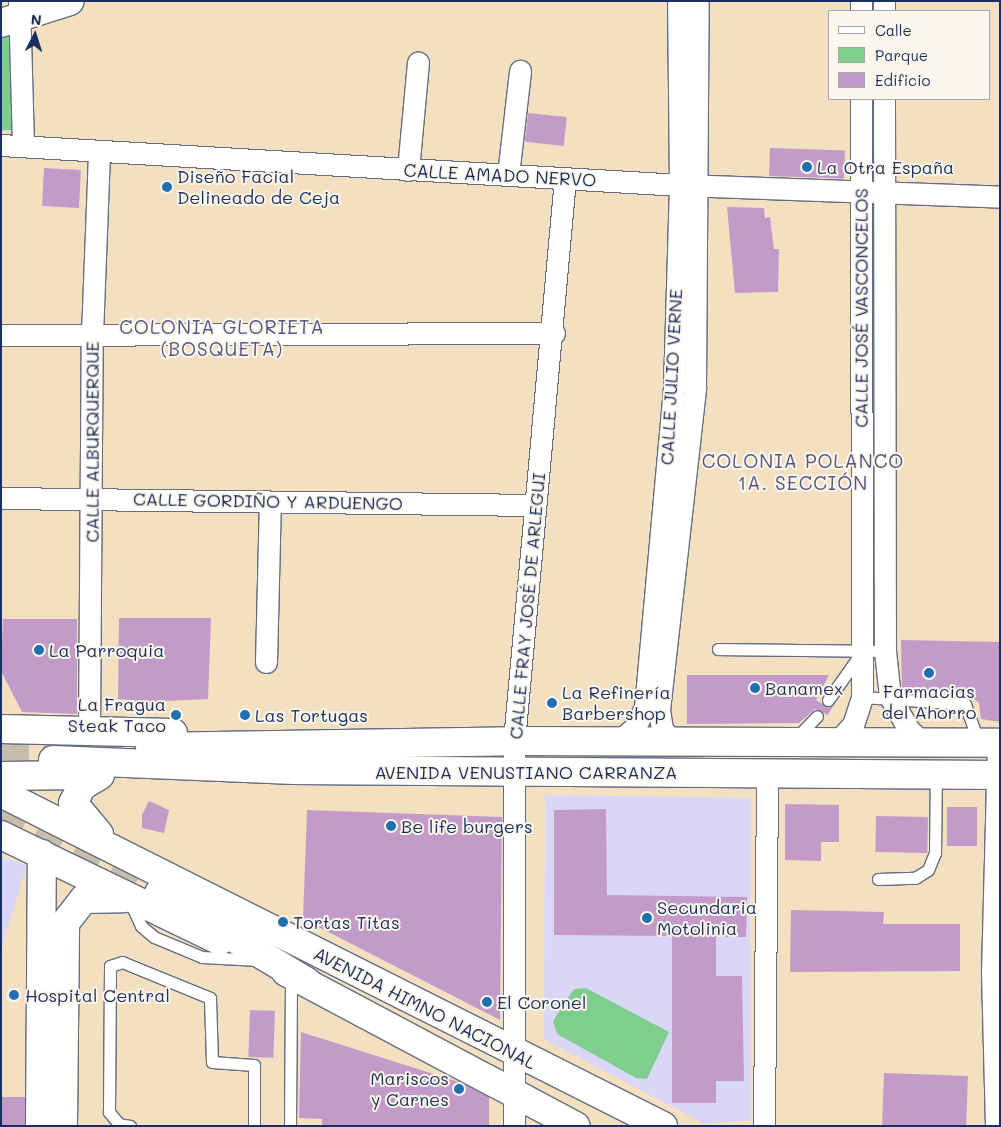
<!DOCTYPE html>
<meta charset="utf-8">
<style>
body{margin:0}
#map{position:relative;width:1001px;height:1127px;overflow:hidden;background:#f2e0c1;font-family:Mali,sans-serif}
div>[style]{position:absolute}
.built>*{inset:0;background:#dad6f7;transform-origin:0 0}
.green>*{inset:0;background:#80ce8e;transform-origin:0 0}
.building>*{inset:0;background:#c39bc9;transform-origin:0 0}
.primary-tunnel>*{height:28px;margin-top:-14px;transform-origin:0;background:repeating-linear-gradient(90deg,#c7bdad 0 28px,transparent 0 42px)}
.roads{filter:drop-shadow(1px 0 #666d81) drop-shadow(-1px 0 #666d81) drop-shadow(0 1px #666d81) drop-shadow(0 -1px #666d81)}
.lane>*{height:11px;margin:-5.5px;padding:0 5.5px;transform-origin:5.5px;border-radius:5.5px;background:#fff}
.street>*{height:21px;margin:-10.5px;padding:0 10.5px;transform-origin:10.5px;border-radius:10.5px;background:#fff}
.secondary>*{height:28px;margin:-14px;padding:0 14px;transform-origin:14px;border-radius:14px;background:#fff}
.primary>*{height:28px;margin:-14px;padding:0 14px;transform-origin:14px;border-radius:14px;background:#fff}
.dots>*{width:14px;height:14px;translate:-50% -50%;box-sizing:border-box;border:2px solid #fbf7ec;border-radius:50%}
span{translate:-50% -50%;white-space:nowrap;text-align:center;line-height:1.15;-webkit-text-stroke:4px #fbf7ec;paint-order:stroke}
.poi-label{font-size:18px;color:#1b2f5e}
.left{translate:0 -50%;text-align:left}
.right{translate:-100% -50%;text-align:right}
.street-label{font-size:18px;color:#1b2f5e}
.neighbourhood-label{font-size:19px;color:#565583;letter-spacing:1px}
.frame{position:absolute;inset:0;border:2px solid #1b2f5e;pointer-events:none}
.legend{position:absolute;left:828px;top:10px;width:162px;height:90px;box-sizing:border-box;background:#fbf7ec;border:1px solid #a1a7b3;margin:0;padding:6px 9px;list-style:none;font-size:15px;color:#1b2f5e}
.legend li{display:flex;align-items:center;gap:10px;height:25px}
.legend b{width:25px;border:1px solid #a1a7b3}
.north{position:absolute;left:10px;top:10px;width:50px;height:50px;-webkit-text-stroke:4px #fbf7ec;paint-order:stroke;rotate:5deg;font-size:14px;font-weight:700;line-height:20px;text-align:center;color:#1b2f5e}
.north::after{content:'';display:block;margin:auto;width:18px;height:22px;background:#1b2f5e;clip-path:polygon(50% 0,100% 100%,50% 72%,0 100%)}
</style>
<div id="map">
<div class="built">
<div style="clip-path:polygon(545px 795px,750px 798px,750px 1120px,705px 1124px,544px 1039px)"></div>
<div style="left:1px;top:857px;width:27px;height:269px;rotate:17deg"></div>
</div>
<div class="green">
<div style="left:11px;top:32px;width:98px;height:11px;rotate:89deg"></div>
<div style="clip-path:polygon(586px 988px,669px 1032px,647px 1079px,636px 1078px,557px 1034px,553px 1021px,574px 989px)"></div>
</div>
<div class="building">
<div style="left:528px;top:113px;width:39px;height:29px;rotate:6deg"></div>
<div style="left:770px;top:148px;width:75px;height:28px;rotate:2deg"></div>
<div style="left:44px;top:168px;width:37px;height:38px;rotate:3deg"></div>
<div style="clip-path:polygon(727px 207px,764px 208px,765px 218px,770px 217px,774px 249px,779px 249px,778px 292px,735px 293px)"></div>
<div style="clip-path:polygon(119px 618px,211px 618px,208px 699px,164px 701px,150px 711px,138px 701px,118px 699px)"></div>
<div style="clip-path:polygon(3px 619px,77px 619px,77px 714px,22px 712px,1px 671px)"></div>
<div style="clip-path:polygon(901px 640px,1000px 642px,1000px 722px,981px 719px,979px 703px,967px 693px,902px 691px)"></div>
<div style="clip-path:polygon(687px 675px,829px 675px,816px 700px,827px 707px,835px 702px,828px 715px,815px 709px,799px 723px,687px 724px)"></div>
<div style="clip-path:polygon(149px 801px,169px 810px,164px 833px,142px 828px,142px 815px)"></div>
<div style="clip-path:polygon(785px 804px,839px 805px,839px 842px,821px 842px,821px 861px,785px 860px)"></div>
<div style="left:947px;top:807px;width:30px;height:39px"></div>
<div style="clip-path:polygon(606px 809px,607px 895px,747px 897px,746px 937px,716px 937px,716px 976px,742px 976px,744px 1081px,716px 1081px,716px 1103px,672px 1103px,672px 936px,554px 935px,554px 810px)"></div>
<div style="clip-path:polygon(307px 810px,502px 817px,500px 1020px,303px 919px)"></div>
<div style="left:876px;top:816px;width:52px;height:36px;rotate:1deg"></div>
<div style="clip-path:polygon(791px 910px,884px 912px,883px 924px,960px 924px,960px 971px,790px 972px)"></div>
<div style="left:250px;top:1010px;width:25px;height:47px;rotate:2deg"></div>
<div style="clip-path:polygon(301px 1032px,462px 1083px,489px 1097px,489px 1126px,322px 1126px,322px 1119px,299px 1118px)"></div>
<div style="left:884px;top:1073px;width:84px;height:53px;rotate:2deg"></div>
<div style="left:1px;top:1097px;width:24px;height:29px"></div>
</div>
<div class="primary-tunnel">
<div style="left:1px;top:749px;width:52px;rotate:1.1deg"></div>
<div style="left:1px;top:809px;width:179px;rotate:28deg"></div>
</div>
<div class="roads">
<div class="lane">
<div style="left:718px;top:649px;width:167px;rotate:0.7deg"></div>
<div style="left:862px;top:697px;width:103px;rotate:3.9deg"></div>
<div style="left:965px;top:704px;width:41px;rotate:70.3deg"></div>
<div style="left:828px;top:700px;width:54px;rotate:-54.8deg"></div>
<div style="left:794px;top:740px;width:33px;rotate:-46deg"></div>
<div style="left:878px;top:879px;width:37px;rotate:-2deg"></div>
<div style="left:915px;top:878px;width:15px;rotate:-32deg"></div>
<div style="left:928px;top:870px;width:18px;rotate:-68deg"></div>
<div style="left:935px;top:853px;width:78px;rotate:-89.3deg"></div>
<div style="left:130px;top:902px;width:26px;rotate:65deg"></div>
<div style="left:141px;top:926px;width:17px;rotate:40deg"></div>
<div style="left:154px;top:937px;width:52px;rotate:22.6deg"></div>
<div style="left:202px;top:957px;width:56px;rotate:3.1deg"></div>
<div style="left:130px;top:1126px;width:11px;rotate:-170deg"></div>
<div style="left:119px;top:1124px;width:16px;rotate:-130deg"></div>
<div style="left:109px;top:1112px;width:146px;rotate:-89.6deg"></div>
<div style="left:110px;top:966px;width:13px;rotate:-18deg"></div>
<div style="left:122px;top:962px;width:95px;rotate:22.2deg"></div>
<div style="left:210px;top:998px;width:64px;rotate:88.2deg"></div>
<div style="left:212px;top:1062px;width:42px;rotate:4.1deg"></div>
<div style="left:254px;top:1065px;width:61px;rotate:90deg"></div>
<div style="left:290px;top:1126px;width:150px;rotate:-89.6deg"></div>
</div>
<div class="street">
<div style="left:19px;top:1px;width:145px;rotate:88.4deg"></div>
<div style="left:884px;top:1px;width:10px;rotate:90deg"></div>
<div style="left:861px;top:11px;width:10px;rotate:-90deg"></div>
<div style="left:884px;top:99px;width:552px;rotate:89.9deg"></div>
<div style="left:885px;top:651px;width:46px;rotate:83.8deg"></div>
<div style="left:890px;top:697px;width:39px;rotate:60deg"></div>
<div style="left:910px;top:731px;width:19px;rotate:43deg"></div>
<div style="left:1px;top:145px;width:680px;rotate:3.37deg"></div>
<div style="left:680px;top:185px;width:320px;rotate:2.1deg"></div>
<div style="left:408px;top:170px;width:108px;rotate:-84.7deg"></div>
<div style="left:508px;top:175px;width:105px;rotate:-83.4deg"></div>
<div style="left:1px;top:335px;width:553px;rotate:-0.21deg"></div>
<div style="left:1px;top:498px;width:534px;rotate:0.75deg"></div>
<div style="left:266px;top:662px;width:160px;rotate:-88.6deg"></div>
<div style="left:89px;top:732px;width:397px;rotate:-89.6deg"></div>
<div style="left:92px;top:335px;width:184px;rotate:-87.8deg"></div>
<div style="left:618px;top:742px;width:23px;rotate:-41deg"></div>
<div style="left:635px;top:727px;width:22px;rotate:-63deg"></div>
<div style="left:645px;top:707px;width:321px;rotate:-84.8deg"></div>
<div style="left:674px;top:387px;width:202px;rotate:-88.3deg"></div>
<div style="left:680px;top:185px;width:184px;rotate:-90.6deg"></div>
<div style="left:674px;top:743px;width:18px;rotate:-131deg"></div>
<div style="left:662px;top:729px;width:19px;rotate:-99deg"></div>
<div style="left:659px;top:710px;width:325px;rotate:-83.6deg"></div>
<div style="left:695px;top:387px;width:386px;rotate:-89.6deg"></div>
<div style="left:835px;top:744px;width:26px;rotate:-47deg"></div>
<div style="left:853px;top:725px;width:29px;rotate:-72deg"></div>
<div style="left:862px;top:697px;width:598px;rotate:-90.1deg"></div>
<div style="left:514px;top:1126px;width:385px;rotate:-90deg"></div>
<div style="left:514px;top:741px;width:565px;rotate:-84.82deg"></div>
<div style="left:764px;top:1126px;width:351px;rotate:-89.5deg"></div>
<div style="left:996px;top:1126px;width:153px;rotate:-91.5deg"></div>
<div style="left:992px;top:973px;width:230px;rotate:-88.5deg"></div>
</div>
<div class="secondary">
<div style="left:1px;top:23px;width:72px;rotate:-17.7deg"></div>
<div style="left:1px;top:793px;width:741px;rotate:26.7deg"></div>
<div style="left:99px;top:834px;width:40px;rotate:-130deg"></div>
<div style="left:73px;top:803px;width:19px;rotate:-62deg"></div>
<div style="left:82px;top:786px;width:21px;rotate:-31deg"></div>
<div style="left:1px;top:835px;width:243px;rotate:25.8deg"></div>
<div style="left:286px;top:972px;width:328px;rotate:28deg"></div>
<div style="left:40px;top:1126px;width:272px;rotate:-89.6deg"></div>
<div style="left:63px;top:1126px;width:203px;rotate:-89.4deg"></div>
<div style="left:65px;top:923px;width:31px;rotate:-52deg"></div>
<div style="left:84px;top:899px;width:39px;rotate:-1deg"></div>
</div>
<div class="primary">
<div style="left:1px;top:729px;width:172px;rotate:1.3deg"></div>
<div style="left:150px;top:747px;width:364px;rotate:-0.9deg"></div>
<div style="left:514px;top:741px;width:486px;rotate:0.2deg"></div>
<div style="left:53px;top:760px;width:241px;rotate:2.4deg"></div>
<div style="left:294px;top:770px;width:706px;rotate:0.41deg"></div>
<div style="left:1px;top:776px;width:79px;rotate:-0.7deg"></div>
<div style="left:159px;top:893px;width:173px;rotate:31deg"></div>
</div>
</div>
<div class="dots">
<div style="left:807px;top:167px;background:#1f6fb2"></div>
<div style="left:167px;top:187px;background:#1f6fb2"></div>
<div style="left:39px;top:650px;background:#1f6fb2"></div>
<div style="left:929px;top:673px;background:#1f6fb2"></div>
<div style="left:755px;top:688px;background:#1f6fb2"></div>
<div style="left:552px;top:703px;background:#1f6fb2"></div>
<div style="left:176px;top:715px;background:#1f6fb2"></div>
<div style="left:245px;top:715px;background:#1f6fb2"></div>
<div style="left:391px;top:826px;background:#1f6fb2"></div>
<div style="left:647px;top:918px;background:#1f6fb2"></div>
<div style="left:283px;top:922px;background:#1f6fb2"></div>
<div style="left:14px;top:995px;background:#1f6fb2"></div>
<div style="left:487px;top:1002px;background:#1f6fb2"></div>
<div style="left:459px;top:1089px;background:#1f6fb2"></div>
</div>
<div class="poi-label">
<span class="left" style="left:817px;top:167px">La Otra España</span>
<span class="left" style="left:177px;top:187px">Diseño Facial<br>Delineado de Ceja</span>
<span class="left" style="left:49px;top:650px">La Parroquia</span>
<span class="left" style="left:765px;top:688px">Banamex</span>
<span style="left:929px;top:702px">Farmacias<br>del Ahorro</span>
<span class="left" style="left:562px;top:703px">La Refinería<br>Barbershop</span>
<span class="right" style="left:166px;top:715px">La Fragua<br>Steak Taco</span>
<span class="left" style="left:255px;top:715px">Las Tortugas</span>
<span class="left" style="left:401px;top:826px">Be life burgers</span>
<span class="left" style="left:657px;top:918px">Secundaria<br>Motolinia</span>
<span class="left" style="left:293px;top:922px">Tortas Titas</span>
<span class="left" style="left:25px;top:995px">Hospital Central</span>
<span class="left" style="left:497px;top:1002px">El Coronel</span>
<span class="right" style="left:449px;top:1089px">Mariscos<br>y Carnes</span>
</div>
<div class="street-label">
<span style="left:500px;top:175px;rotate:3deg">CALLE AMADO NERVO</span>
<span style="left:861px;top:308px;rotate:-90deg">CALLE JOSÉ VASCONCELOS</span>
<span style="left:671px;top:377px;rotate:-87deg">CALLE JULIO VERNE</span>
<span style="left:92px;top:442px;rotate:-90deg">CALLE ALBURQUERQUE</span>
<span style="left:268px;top:501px;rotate:1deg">CALLE GORDIÑO Y ARDUENGO</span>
<span style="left:527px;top:606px;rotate:-85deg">CALLE FRAY JOSÉ DE ARLEGUI</span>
<span style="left:526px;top:772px">AVENIDA VENUSTIANO CARRANZA</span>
<span style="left:425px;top:1008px;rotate:27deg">AVENIDA HIMNO NACIONAL</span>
</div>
<div class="neighbourhood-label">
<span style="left:222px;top:338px">COLONIA GLORIETA<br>(BOSQUETA)</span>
<span style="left:803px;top:472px">COLONIA POLANCO<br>1A. SECCIÓN</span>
</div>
<div class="frame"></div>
<ul class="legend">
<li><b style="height:6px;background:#fff"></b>Calle</li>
<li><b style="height:14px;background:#80ce8e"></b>Parque</li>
<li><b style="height:14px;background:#c39bc9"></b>Edificio</li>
</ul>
<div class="north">N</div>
</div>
